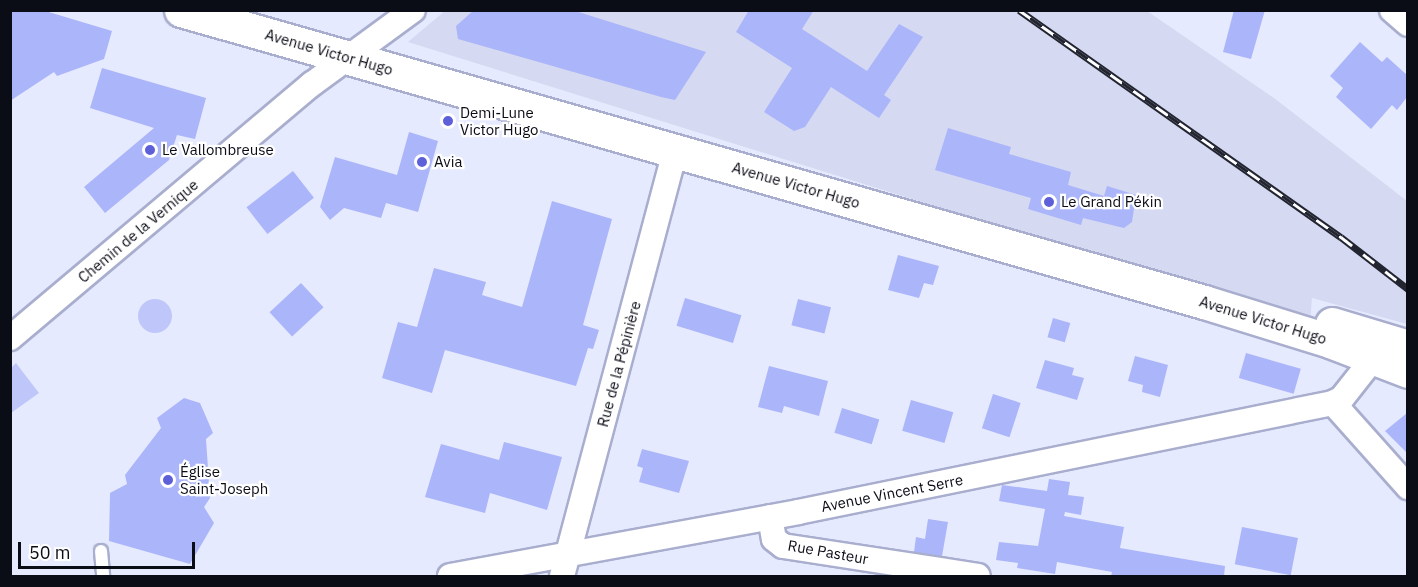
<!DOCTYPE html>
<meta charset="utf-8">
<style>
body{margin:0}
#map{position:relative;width:1418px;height:587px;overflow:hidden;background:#e6eafe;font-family:"IBM Plex Sans",sans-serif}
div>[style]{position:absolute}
.built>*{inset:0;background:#d5d9f1}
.green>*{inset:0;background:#bfc7fa}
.round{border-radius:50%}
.building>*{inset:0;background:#abb5fa;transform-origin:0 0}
.roads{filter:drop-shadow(2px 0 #a9aece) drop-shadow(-2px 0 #a9aece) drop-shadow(0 2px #a9aece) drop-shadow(0 -2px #a9aece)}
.service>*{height:12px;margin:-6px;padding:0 6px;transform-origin:6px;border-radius:6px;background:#fff}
.minor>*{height:24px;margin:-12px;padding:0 12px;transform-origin:12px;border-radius:12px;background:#fff}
.primary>*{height:33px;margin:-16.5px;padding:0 16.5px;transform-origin:16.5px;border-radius:16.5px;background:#fff}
.rail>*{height:7px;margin-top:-3.5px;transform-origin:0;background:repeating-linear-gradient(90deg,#fff 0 14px,#222530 0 28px);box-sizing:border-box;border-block:2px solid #222530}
.dots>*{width:16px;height:16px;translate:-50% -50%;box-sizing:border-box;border:3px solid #fff;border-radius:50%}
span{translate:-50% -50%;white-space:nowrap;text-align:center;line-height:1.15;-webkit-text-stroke:4.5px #fff;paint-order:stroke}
.street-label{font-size:15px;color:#0a0c16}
.poi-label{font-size:15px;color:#0a0c16}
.left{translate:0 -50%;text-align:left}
.frame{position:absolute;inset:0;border:12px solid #0a0c16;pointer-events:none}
.scale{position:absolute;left:18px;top:542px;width:177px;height:27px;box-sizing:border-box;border:3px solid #0a0c16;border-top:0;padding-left:8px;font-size:18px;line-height:21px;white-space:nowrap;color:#0a0c16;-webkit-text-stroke:4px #fff;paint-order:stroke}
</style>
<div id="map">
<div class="built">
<div style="clip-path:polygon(446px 10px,1147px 11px,1274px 98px,1407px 201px,1407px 324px,1312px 298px,1310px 323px,408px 42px)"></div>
</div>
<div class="green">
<div class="round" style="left:138px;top:299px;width:34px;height:34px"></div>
<div style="clip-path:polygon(16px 363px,39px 393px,11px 413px,11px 368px)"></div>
</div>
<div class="building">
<div style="clip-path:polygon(10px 10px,42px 10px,112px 31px,104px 59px,57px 76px,54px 72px,10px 101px)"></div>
<div style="clip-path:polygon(474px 10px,572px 10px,706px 52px,675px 100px,661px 97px,458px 39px,456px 26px)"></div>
<div style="clip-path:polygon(749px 10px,814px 10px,802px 29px,867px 71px,899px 24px,923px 37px,884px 95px,891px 100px,879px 118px,831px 87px,805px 127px,794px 131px,764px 112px,792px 68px,736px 32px)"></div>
<div style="clip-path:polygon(1234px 10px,1265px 10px,1251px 59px,1223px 52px)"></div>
<div style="clip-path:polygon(1360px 42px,1382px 62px,1387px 57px,1407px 75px,1407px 97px,1397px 110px,1392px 105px,1371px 129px,1336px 97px,1343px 88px,1330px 76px)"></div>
<div style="clip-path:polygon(102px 68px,206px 98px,195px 139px,177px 135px,169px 160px,105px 213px,84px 187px,154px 128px,90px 108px)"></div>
<div style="clip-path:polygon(948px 128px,1011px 147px,1009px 154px,1071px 172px,1068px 185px,1104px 196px,1107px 186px,1136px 195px,1132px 222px,1124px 228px,1083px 218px,1081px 225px,1028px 209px,1031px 198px,935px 170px)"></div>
<div style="clip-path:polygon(409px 132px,438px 141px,418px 212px,386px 203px,381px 218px,344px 208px,330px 220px,320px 207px,335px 157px,397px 175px)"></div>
<div style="left:293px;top:171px;width:34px;height:59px;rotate:52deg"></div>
<div style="clip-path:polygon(552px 201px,612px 219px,583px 325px,599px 330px,593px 349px,588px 348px,576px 386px,445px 350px,432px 393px,382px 378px,398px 322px,417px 327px,434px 268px,486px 282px,482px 295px,522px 307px)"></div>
<div style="clip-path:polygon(898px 255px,939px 266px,933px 285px,924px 283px,919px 298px,888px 290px)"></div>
<div style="left:301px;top:283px;width:33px;height:43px;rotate:47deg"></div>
<div style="left:685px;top:298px;width:59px;height:29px;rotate:17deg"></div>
<div style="left:798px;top:299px;width:34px;height:27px;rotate:14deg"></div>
<div style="left:1053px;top:318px;width:18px;height:20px;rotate:16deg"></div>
<div style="left:1246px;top:353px;width:57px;height:26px;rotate:16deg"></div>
<div style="clip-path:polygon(1135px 356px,1168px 365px,1160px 397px,1142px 392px,1143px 385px,1128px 381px)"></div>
<div style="clip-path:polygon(1045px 360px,1074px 368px,1072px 375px,1084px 378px,1077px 400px,1036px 388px)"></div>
<div style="clip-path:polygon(769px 366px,828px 381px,819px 416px,784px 406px,782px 413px,758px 407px)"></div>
<div style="left:993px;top:394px;width:29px;height:36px;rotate:18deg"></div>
<div style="clip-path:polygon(184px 398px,200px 403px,213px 433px,206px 439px,210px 498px,204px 507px,214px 523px,190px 564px,109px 541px,110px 493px,127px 484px,125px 475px,161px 428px,157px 418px)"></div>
<div style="left:911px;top:400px;width:44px;height:32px;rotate:16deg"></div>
<div style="left:842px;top:408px;width:39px;height:26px;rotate:17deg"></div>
<div style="clip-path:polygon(1407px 413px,1407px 453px,1385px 431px)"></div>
<div style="clip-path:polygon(504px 442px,562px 457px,547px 510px,490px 493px,485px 513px,425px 497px,441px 444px,499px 460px)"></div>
<div style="clip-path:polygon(642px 449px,689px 461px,679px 493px,639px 482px,643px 468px,637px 466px)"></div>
<div style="clip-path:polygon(1049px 479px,1070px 482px,1068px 495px,1084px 497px,1081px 515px,1065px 512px,1064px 516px,1124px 527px,1120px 548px,1225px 566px,1224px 576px,1111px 576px,1112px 572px,1057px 562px,1055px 574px,1017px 568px,1018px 563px,996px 560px,999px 542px,1038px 546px,1045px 509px,999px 501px,1002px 485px,1047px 491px)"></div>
<div style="clip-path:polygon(928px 519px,948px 522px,942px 556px,914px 552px,916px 537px,925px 539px)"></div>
<div style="left:1242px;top:527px;width:57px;height:38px;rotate:11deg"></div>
</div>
<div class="roads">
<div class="service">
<div style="left:101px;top:551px;width:25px;rotate:85deg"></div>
</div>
<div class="minor">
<div style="left:1392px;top:10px;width:21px;rotate:41deg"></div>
<div style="left:10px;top:338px;width:395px;rotate:-40.1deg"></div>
<div style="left:312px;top:84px;width:125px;rotate:-36.2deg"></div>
<div style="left:1333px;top:403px;width:113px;rotate:48.2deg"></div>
<div style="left:770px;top:517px;width:22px;rotate:80deg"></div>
<div style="left:774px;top:539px;width:11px;rotate:38deg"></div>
<div style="left:783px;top:546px;width:197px;rotate:8.7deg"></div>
<div style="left:450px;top:576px;width:354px;rotate:-10.4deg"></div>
<div style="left:798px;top:512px;width:546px;rotate:-11.52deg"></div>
<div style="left:1333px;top:403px;width:10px;rotate:-29deg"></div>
<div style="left:1342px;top:398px;width:48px;rotate:-51.7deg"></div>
<div style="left:1372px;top:360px;width:16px;rotate:-22deg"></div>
<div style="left:562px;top:576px;width:440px;rotate:-75.1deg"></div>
</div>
<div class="primary">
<div style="left:181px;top:10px;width:1064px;rotate:15.93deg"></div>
<div style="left:1204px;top:302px;width:132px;rotate:17.2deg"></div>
<div style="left:1330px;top:341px;width:84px;rotate:21deg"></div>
<div style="left:1332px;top:324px;width:79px;rotate:16.8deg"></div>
</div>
</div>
<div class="rail">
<div style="left:1019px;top:10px;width:394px;rotate:35.2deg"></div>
<div style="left:1341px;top:237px;width:85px;rotate:37.8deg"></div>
</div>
<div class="dots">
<div style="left:448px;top:121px;background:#5d60d8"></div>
<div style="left:150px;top:150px;background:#5d60d8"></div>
<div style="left:422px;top:162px;background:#5d60d8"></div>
<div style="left:1049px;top:202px;background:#5d60d8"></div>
<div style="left:168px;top:480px;background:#5d60d8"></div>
</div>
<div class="street-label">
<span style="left:329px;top:52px;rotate:16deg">Avenue Victor Hugo</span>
<span style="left:796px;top:185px;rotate:16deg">Avenue Victor Hugo</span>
<span style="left:138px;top:231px;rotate:-40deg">Chemin de la Vernique</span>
<span style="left:1263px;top:320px;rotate:17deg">Avenue Victor Hugo</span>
<span style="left:619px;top:364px;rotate:-75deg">Rue de la Pépinière</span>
<span style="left:892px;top:493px;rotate:-11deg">Avenue Vincent Serre</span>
<span style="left:828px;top:552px;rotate:10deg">Rue Pasteur</span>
</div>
<div class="poi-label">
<span class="left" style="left:460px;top:121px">Demi-Lune<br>Victor Hugo</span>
<span class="left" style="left:162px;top:150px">Le Vallombreuse</span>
<span class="left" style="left:434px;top:162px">Avia</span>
<span class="left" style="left:1061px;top:202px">Le Grand Pékin</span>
<span class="left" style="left:180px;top:480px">Église<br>Saint-Joseph</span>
</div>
<div class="frame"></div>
<div class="scale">50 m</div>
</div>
